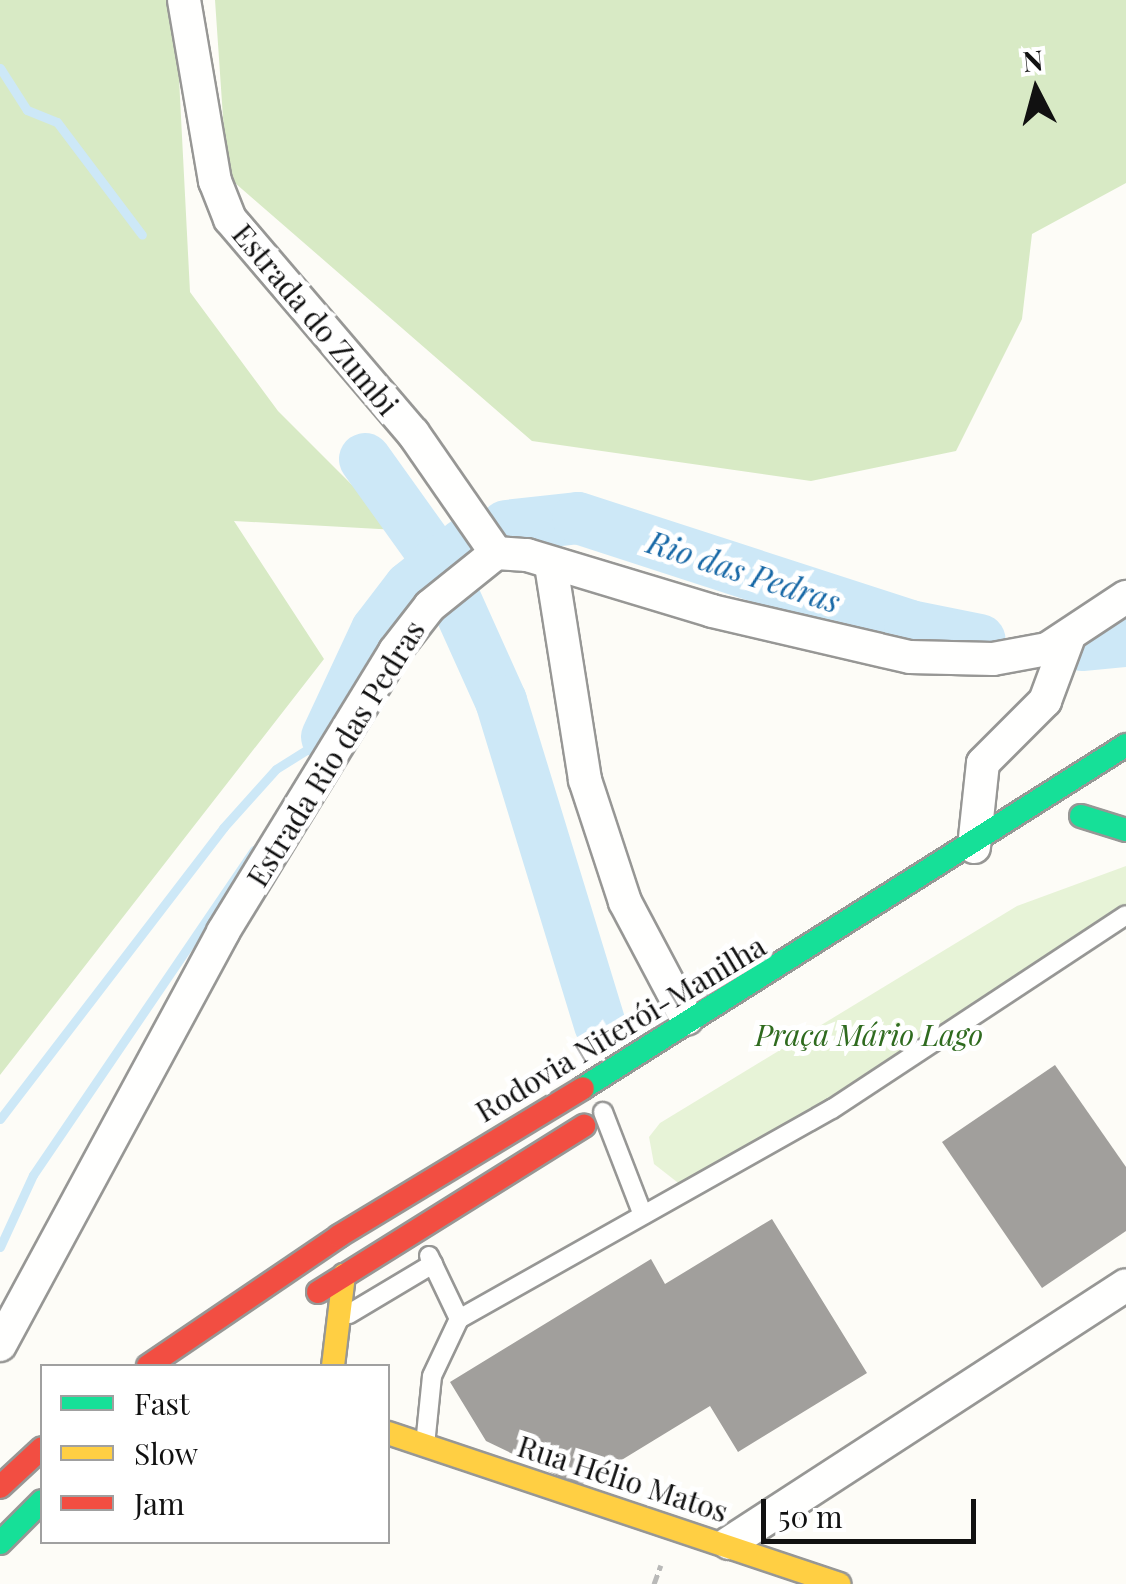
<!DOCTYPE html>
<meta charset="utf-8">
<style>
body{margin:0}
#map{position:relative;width:1126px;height:1584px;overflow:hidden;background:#fdfcf7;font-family:"Playfair Display",serif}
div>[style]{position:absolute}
.green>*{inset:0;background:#e7f3d7}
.forest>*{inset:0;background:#d8eac5}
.stream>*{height:9px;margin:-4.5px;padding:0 4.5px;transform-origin:4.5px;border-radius:4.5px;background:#cde8f7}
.river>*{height:52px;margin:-26px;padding:0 26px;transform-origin:26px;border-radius:26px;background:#cde8f7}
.building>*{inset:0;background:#a19f9c}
.path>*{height:5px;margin-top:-2.5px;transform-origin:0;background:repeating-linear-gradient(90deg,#b9b9b8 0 10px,transparent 0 15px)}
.roads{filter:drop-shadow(2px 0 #979795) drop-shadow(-2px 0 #979795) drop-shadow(0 2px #979795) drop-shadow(0 -2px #979795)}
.lane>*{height:18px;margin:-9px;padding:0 9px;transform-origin:9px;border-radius:9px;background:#fffffe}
.street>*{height:32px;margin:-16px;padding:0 16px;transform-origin:16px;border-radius:16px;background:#fffffe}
.fast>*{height:22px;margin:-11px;padding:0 11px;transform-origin:11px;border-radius:11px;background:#16e098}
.slow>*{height:22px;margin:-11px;padding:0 11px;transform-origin:11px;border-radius:11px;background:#ffcf43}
.jam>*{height:22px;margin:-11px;padding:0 11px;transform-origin:11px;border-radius:11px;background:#f24e42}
span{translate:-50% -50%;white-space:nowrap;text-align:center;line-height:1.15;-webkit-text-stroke:10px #fff;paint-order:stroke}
.street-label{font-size:30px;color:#111}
.park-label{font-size:30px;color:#2f6b1f;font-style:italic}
.water-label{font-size:32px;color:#1768a6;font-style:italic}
.legend{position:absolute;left:40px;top:1364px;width:350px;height:180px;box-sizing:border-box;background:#fff;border:2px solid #a0a0a0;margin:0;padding:12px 18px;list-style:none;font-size:30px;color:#111}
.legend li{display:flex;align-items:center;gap:20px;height:50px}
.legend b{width:50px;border:2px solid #a0a0a0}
.north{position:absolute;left:986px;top:40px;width:100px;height:100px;-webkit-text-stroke:8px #fff;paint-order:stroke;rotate:354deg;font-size:28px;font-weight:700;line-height:40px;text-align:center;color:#111}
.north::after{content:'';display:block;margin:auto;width:35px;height:45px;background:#111;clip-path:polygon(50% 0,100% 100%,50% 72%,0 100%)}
.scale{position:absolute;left:761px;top:1499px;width:215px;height:45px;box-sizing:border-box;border:5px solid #111;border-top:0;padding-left:12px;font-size:30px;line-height:35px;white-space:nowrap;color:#111;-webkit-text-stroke:8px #fff;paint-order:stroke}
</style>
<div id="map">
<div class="green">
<div style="clip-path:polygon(1126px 866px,1126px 910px,897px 1058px,686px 1189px,654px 1164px,649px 1137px,660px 1123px,1017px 906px)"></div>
</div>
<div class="forest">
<div style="clip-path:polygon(0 0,175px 0,190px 292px,278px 411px,397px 530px,234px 521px,324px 659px,0 1075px)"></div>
<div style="clip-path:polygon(215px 0,1126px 0,1126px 183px,1032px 234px,1022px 319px,956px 451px,811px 481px,532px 441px,227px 176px)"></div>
</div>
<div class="stream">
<div style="left:0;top:68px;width:50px;rotate:57.3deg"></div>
<div style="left:27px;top:110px;width:32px;rotate:22deg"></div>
<div style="left:57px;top:122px;width:141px;rotate:53deg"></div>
<div style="left:0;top:1119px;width:367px;rotate:-52.5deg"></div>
<div style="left:223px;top:828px;width:79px;rotate:-48.1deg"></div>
<div style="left:276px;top:769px;width:60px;rotate:-32.1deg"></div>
<div style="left:0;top:1247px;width:79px;rotate:-65.4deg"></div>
<div style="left:33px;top:1175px;width:393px;rotate:-55.8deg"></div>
</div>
<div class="river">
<div style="left:365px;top:459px;width:125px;rotate:54.4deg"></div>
<div style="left:438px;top:561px;width:154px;rotate:65.8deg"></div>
<div style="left:501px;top:701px;width:339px;rotate:73deg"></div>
<div style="left:506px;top:526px;width:72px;rotate:-6.3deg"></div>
<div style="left:578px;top:518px;width:349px;rotate:18deg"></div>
<div style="left:910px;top:626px;width:71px;rotate:11.3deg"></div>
<div style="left:1082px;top:645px;width:44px;rotate:-5.2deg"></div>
<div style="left:327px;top:737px;width:118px;rotate:-65deg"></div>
<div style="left:377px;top:630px;width:54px;rotate:-52.5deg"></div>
<div style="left:410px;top:587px;width:69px;rotate:-38.5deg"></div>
</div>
<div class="building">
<div style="clip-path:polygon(1055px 1065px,1126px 1167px,1126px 1231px,1042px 1288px,942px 1142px)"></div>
<div style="clip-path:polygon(772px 1219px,867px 1373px,738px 1452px,710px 1406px,579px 1486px,486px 1441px,450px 1382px,651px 1259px,665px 1284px)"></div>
</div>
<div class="path">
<div style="left:654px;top:1584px;width:20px;rotate:-70deg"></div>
</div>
<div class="roads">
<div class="lane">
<div style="left:603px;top:1112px;width:110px;rotate:68.8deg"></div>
<div style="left:429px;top:1256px;width:70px;rotate:64.5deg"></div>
<div style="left:349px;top:1314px;width:98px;rotate:-30.8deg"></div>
<div style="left:425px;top:1445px;width:69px;rotate:-84.2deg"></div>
<div style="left:432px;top:1376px;width:63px;rotate:-64.7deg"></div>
<div style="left:459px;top:1319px;width:428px;rotate:-29.4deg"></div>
<div style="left:832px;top:1109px;width:352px;rotate:-33.4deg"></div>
</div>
<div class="street">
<div style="left:184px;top:0;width:184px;rotate:80.3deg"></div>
<div style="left:215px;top:181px;width:41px;rotate:68.5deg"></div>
<div style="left:230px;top:219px;width:282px;rotate:49.5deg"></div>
<div style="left:413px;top:433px;width:146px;rotate:55.3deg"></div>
<div style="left:551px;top:565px;width:218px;rotate:81deg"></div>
<div style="left:585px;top:780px;width:128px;rotate:71.8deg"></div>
<div style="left:625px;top:902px;width:132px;rotate:62.1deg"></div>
<div style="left:974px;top:847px;width:84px;rotate:-83.9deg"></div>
<div style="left:983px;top:763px;width:88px;rotate:-45deg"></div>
<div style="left:1045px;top:701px;width:66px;rotate:-69.6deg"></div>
<div style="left:0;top:1345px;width:469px;rotate:-61.6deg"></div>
<div style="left:223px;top:932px;width:329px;rotate:-58.5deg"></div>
<div style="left:395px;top:651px;width:57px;rotate:-52.1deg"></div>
<div style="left:430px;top:606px;width:85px;rotate:-38.8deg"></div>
<div style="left:496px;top:553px;width:31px;rotate:4deg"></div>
<div style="left:527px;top:555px;width:193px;rotate:16.8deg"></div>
<div style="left:712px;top:611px;width:203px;rotate:13.1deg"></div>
<div style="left:910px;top:657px;width:83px;rotate:1.4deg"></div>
<div style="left:993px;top:659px;width:55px;rotate:-10.5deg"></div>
<div style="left:1047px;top:649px;width:95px;rotate:-33.4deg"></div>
<div style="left:729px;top:1543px;width:473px;rotate:-33deg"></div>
</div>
<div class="fast">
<div style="left:1081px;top:816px;width:47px;rotate:17.3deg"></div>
<div style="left:583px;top:1088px;width:642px;rotate:-32.28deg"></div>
<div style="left:0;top:1543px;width:59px;rotate:-45deg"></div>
</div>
<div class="slow">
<div style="left:333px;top:1366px;width:92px;rotate:-83.1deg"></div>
<div style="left:388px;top:1433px;width:476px;rotate:18.5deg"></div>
</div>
<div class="jam">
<div style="left:318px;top:1292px;width:314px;rotate:-32deg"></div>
<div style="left:148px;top:1366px;width:231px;rotate:-34.2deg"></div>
<div style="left:339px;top:1236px;width:285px;rotate:-31.2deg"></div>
<div style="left:0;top:1487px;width:57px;rotate:-42.9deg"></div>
</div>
</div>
<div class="street-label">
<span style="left:316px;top:319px;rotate:50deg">Estrada do Zumbi</span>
<span style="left:335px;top:753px;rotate:-58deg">Estrada Rio das Pedras</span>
<span style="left:620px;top:1028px;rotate:-31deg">Rodovia Niterói-Manilha</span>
<span style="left:623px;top:1478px;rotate:18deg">Rua Hélio Matos</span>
</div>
<div class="park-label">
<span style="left:869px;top:1034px">Praça Mário Lago</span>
</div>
<div class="water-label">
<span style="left:744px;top:571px;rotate:18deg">Rio das Pedras</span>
</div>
<ul class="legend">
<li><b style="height:12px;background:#16e098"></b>Fast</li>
<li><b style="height:12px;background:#ffcf43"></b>Slow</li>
<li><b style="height:12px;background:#f24e42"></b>Jam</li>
</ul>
<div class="north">N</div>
<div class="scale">50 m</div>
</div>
